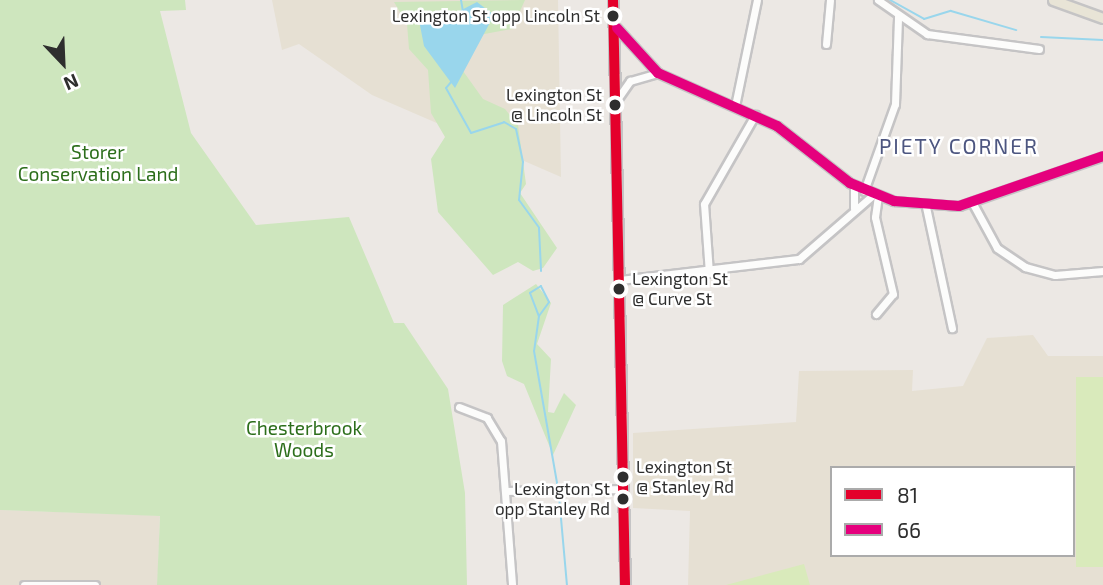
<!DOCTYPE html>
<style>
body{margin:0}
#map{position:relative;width:1103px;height:585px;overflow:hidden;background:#ece8e4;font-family:"Exo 2",sans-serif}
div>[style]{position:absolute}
.education>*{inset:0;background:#e6e0d3;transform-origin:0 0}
.green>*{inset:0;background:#cee6be}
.pitch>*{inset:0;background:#d9eabb;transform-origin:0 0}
.water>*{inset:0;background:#99d6ec}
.stream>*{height:2px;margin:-1px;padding:0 1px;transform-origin:1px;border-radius:1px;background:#99d6ec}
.roads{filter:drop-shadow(2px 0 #c5c4c5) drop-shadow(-2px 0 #c5c4c5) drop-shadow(0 2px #c5c4c5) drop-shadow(0 -2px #c5c4c5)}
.minor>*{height:7px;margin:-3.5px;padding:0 3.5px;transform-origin:3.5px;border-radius:3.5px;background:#fcfcfb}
.major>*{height:9px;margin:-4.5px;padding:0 4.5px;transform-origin:4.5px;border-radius:4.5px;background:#e8e4d6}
.bus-1>*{height:10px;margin:-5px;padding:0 5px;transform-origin:5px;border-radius:5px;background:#e4002b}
.bus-2>*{height:10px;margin:-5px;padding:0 5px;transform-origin:5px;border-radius:5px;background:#e5007d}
.dots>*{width:19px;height:19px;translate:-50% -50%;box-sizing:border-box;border:4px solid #fff;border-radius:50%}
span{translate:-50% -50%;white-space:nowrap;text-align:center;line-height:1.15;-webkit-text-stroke:5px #fff;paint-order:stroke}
.bus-label{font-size:17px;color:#2e2e2e}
.right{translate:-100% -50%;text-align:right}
.left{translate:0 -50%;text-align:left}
.park-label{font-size:19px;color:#2c6e1b}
.neighbourhood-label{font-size:21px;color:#4d5680;letter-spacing:2px}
.legend{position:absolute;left:830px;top:466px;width:245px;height:91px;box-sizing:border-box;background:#fff;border:2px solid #ababab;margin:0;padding:9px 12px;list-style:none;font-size:21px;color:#2e2e2e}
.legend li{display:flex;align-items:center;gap:14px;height:35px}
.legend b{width:35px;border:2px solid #ababab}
.north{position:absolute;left:28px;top:28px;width:70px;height:70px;-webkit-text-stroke:5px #fff;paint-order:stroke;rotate:157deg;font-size:19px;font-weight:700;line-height:28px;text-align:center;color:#2e2e2e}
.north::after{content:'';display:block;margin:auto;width:24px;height:32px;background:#2e2e2e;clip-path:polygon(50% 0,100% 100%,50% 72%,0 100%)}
</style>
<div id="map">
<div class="education">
<div style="clip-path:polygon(272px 0,558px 0,561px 177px,372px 95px,299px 44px,282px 50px)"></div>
<div style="clip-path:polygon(evenodd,1033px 335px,1048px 356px,1103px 356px,1103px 585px,688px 585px,690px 511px,633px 508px,633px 433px,796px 422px,799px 371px,913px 370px,912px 391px,963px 386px,987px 338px,1033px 335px,832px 468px,1073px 468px,1073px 555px,832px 555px,832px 468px)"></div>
<div style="left:0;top:510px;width:160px;height:75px;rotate:2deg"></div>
</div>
<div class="green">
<div style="clip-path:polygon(0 0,185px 0,186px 10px,160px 11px,191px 133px,256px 225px,349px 217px,394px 323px,404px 323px,448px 389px,465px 493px,467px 585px,157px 585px,160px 516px,0 510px)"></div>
<div style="clip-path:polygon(525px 0,512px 29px,479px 35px,463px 71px,483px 99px,505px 109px,518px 125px,526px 184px,520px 193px,557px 248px,543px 268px,533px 271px,518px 262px,493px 275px,438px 212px,431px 159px,445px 137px,431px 113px,428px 70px,409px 49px,407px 24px,394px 2px)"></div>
<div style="clip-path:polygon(536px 284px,551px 303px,537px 344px,551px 359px,548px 412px,554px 413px,564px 393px,576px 405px,553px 455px,524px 384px,507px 376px,502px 361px,503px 305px)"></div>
</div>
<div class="pitch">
<div style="left:1076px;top:377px;width:27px;height:190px"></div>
<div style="clip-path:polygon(804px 564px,810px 585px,726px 585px)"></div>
</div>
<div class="water">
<div style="clip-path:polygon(477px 2px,494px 15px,455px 88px,424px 46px,418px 15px,446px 18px)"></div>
</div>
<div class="stream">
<div style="left:461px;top:0;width:11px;rotate:80deg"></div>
<div style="left:890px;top:0;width:39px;rotate:29deg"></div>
<div style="left:924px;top:19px;width:28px;rotate:-17deg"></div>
<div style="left:951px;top:11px;width:68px;rotate:16.3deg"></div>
<div style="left:1041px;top:37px;width:62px;rotate:2.8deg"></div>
<div style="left:452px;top:81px;width:9px;rotate:131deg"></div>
<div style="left:446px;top:88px;width:51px;rotate:60.9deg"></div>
<div style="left:471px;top:133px;width:35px;rotate:-18deg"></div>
<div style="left:504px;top:122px;width:14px;rotate:30deg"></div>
<div style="left:516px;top:129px;width:34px;rotate:78deg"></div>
<div style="left:523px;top:162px;width:38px;rotate:96deg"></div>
<div style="left:519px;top:200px;width:34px;rotate:54deg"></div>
<div style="left:539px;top:228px;width:43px;rotate:87.3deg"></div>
<div style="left:539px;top:316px;width:17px;rotate:-54deg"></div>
<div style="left:549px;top:302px;width:18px;rotate:-117deg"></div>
<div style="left:541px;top:286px;width:13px;rotate:148deg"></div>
<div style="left:530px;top:293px;width:25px;rotate:69deg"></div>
<div style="left:539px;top:316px;width:35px;rotate:98deg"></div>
<div style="left:534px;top:351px;width:134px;rotate:80.1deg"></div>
<div style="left:559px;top:496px;width:89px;rotate:84.9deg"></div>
</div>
<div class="roads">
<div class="minor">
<div style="left:878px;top:0;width:60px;rotate:34.8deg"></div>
<div style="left:927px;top:34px;width:113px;rotate:7.6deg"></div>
<div style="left:617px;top:28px;width:61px;rotate:47.7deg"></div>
<div style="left:658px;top:73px;width:130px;rotate:24deg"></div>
<div style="left:777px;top:126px;width:93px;rotate:38deg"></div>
<div style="left:850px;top:183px;width:48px;rotate:22.2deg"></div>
<div style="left:894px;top:201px;width:65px;rotate:4.4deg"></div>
<div style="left:959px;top:206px;width:152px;rotate:-19.1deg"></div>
<div style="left:826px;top:44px;width:44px;rotate:-84.8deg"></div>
<div style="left:618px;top:98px;width:21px;rotate:-55deg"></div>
<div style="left:630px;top:81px;width:29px;rotate:-16deg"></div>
<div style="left:735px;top:106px;width:108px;rotate:-78.3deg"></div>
<div style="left:854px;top:185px;width:23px;rotate:90deg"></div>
<div style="left:864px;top:191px;width:92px;rotate:-70.4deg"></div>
<div style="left:895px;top:104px;width:88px;rotate:-88deg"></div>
<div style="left:972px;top:202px;width:52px;rotate:61.5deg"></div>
<div style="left:997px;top:248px;width:34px;rotate:34deg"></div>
<div style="left:1025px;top:267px;width:31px;rotate:15deg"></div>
<div style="left:1055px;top:275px;width:48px;rotate:-4.8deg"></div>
<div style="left:926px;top:207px;width:124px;rotate:77.9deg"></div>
<div style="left:709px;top:273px;width:69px;rotate:-94.1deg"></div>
<div style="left:704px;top:204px;width:103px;rotate:-60.2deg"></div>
<div style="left:619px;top:280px;width:181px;rotate:-6.7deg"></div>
<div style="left:799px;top:259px;width:98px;rotate:-40.9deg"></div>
<div style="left:876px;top:314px;width:26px;rotate:-50deg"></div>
<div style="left:893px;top:294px;width:79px;rotate:-103.2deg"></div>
<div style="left:875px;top:217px;width:21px;rotate:-82deg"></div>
<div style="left:459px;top:407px;width:30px;rotate:21deg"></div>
<div style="left:487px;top:418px;width:27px;rotate:59deg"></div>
<div style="left:501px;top:441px;width:144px;rotate:85.6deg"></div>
<div style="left:508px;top:491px;width:114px;rotate:-1deg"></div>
<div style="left:24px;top:585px;width:71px"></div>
</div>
<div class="major">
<div style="left:613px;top:0;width:585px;rotate:88.82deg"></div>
<div style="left:1053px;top:0;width:53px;rotate:19.8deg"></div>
</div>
</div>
<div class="bus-1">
<div style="left:613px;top:0;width:585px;rotate:88.82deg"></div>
</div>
<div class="bus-2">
<div style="left:617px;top:28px;width:61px;rotate:47.7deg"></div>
<div style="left:658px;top:73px;width:130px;rotate:24deg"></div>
<div style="left:777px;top:126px;width:93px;rotate:38deg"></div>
<div style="left:850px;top:183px;width:48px;rotate:22.2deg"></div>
<div style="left:894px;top:201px;width:65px;rotate:4.4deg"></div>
<div style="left:959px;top:206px;width:152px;rotate:-19.1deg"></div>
</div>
<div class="dots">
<div style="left:613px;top:16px;background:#2e2e2e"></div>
<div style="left:615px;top:105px;background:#2e2e2e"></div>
<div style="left:619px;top:289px;background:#2e2e2e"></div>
<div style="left:623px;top:477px;background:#2e2e2e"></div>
<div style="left:623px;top:499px;background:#2e2e2e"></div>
</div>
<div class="bus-label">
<span class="right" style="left:600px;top:16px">Lexington St opp Lincoln St</span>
<span class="right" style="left:602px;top:105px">Lexington St<br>@ Lincoln St</span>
<span class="left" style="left:632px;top:289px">Lexington St<br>@ Curve St</span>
<span class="left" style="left:636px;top:477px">Lexington St<br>@ Stanley Rd</span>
<span class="right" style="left:610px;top:499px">Lexington St<br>opp Stanley Rd</span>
</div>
<div class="park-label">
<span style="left:98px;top:163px">Storer<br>Conservation Land</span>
<span style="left:304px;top:439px">Chesterbrook<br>Woods</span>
</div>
<div class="neighbourhood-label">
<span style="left:959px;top:146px">PIETY CORNER</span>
</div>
<ul class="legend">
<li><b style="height:9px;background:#e4002b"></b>81</li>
<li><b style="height:9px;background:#e5007d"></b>66</li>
</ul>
<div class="north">N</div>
</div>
